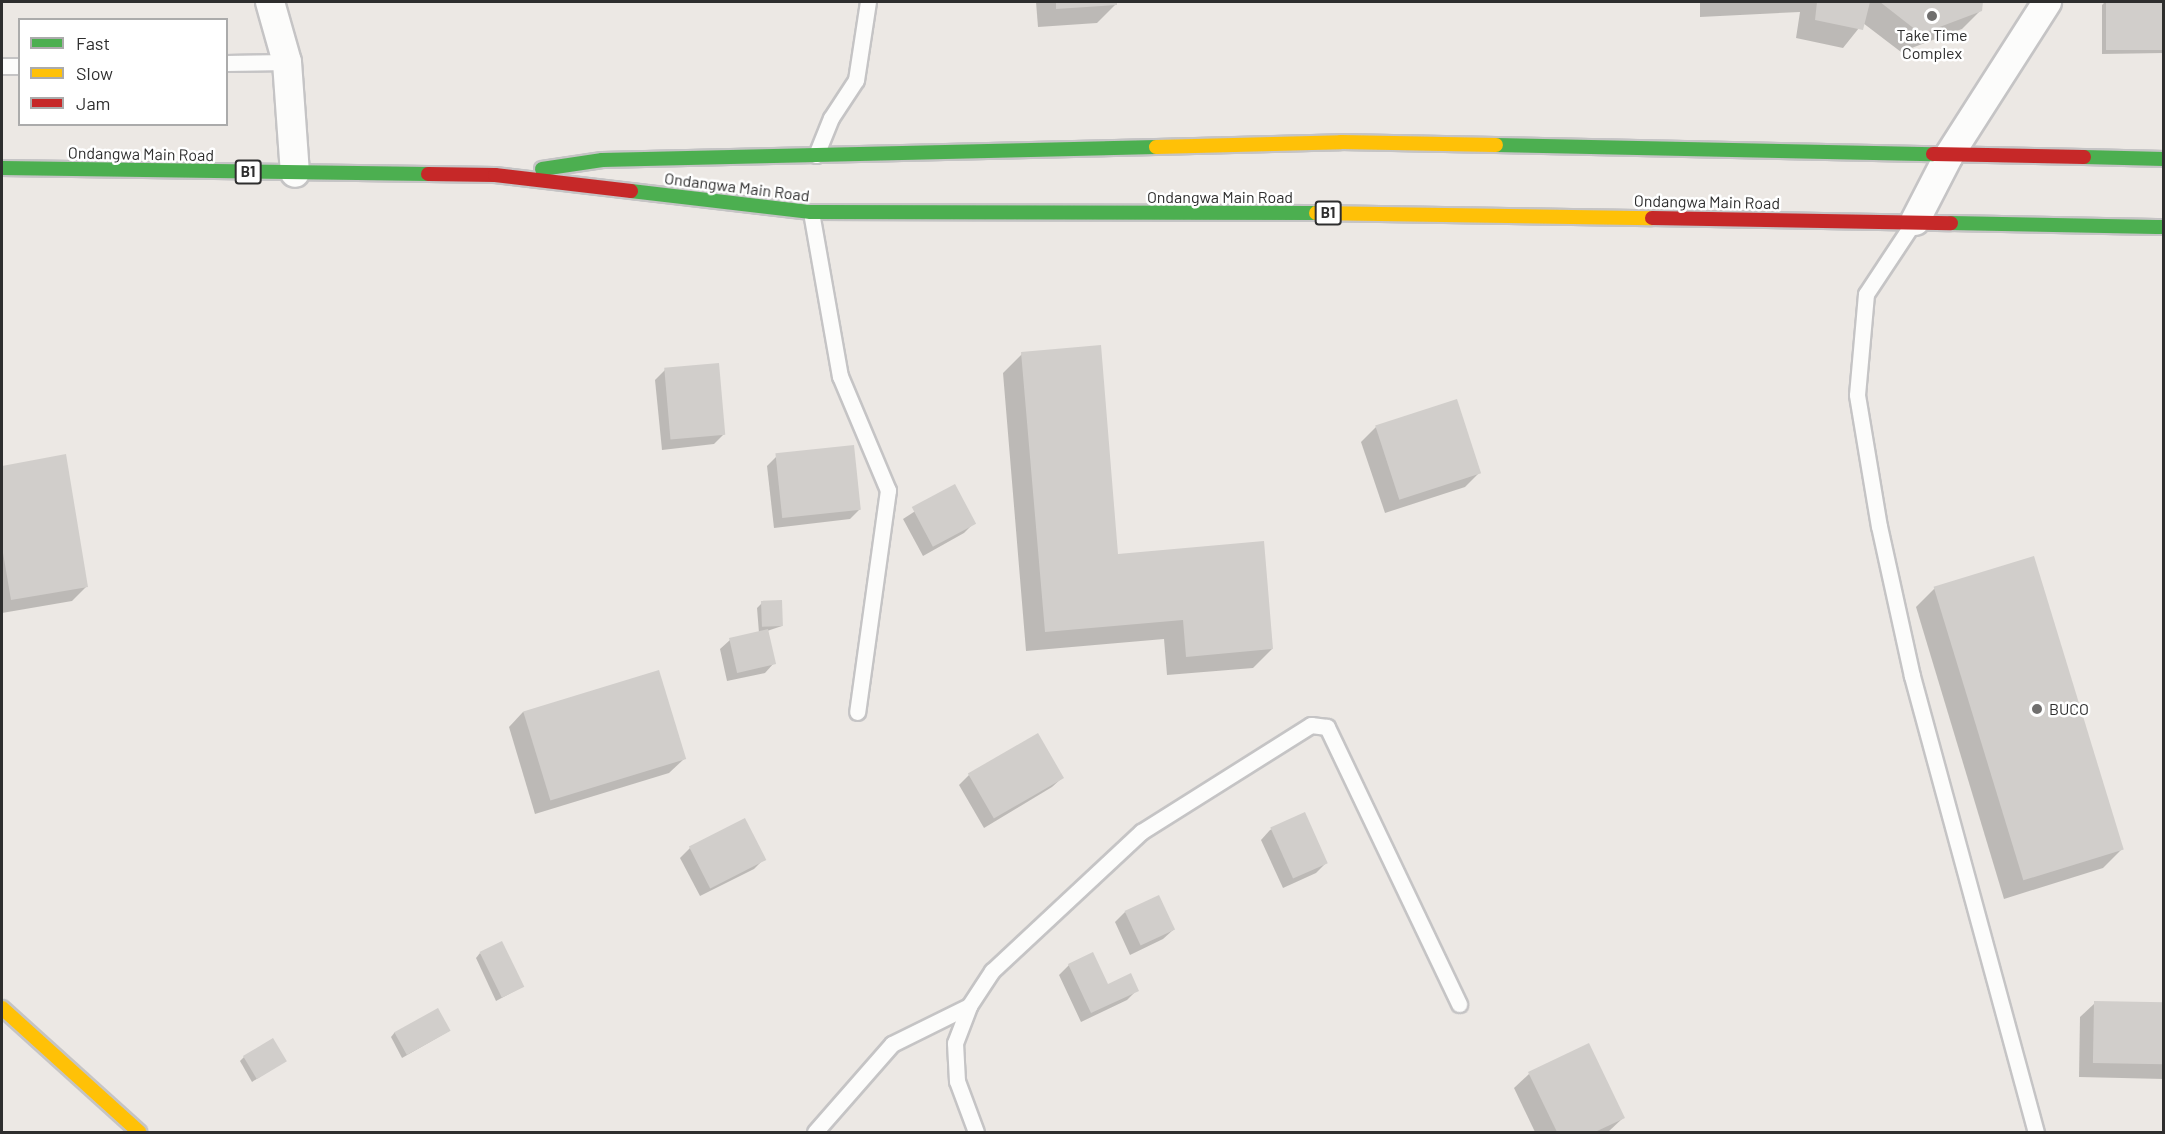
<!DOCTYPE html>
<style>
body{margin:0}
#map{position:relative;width:2165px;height:1134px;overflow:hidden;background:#ece8e4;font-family:Barlow,sans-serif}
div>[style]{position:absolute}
.shadow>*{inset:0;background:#0003}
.building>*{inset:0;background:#d1cecb;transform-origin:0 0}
.roads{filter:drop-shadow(2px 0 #c5c4c5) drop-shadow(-2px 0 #c5c4c5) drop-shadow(0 2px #c5c4c5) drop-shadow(0 -2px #c5c4c5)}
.lane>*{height:15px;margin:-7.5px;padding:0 7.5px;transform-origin:7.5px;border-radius:7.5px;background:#fcfcfb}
.street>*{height:28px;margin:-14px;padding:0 14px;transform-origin:14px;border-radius:14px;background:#fcfcfb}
.fast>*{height:14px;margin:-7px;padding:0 7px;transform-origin:7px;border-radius:7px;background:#4caf50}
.slow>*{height:14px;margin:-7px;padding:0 7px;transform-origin:7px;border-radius:7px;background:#ffc107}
.jam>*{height:14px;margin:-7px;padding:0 7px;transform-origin:7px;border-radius:7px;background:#c62828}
.dots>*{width:16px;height:16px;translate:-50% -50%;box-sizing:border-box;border:3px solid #fff;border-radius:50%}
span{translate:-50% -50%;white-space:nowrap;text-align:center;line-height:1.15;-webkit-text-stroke:5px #fff;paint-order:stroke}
.shield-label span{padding:2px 4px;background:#fff;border:2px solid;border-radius:4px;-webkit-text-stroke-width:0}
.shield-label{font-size:15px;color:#2e2e2e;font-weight:700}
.poi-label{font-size:16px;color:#2e2e2e}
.left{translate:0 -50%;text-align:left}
.street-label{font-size:16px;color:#2e2e2e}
.frame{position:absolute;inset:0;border:3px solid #2e2e2e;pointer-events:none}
.legend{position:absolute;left:18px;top:18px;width:210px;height:108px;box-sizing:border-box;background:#fff;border:2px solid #ababab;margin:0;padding:8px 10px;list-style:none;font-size:18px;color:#2e2e2e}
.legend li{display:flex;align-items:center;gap:12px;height:30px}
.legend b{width:30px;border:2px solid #ababab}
</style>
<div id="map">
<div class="shadow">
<div style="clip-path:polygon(1036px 2px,1116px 2px,1116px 4px,1097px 23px,1038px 27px)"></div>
<div style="clip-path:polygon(1700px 2px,1982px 2px,1981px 10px,1962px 29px,1901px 52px,1863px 23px,1843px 48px,1796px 38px,1800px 12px,1700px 17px)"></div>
<div style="clip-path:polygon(2105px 2px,2164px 2px,2164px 53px,2102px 54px,2102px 5px)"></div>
<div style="clip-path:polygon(1022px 354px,1117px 555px,1272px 649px,1253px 668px,1167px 675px,1164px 639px,1026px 651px,1003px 373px)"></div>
<div style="clip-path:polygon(665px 370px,724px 434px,714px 444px,662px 450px,655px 380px)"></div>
<div style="clip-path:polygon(1376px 427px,1479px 473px,1465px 487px,1385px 513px,1361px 442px)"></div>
<div style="clip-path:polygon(64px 456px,87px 586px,72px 601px,2px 613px,2px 467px)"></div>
<div style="clip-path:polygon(777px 456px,860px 509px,850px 519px,774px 528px,767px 466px)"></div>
<div style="clip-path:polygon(954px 486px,974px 523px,964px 533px,923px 556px,903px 519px)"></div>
<div style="clip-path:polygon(1935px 588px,2122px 849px,2103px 868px,2004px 899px,1916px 607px)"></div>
<div style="clip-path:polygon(762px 603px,782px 626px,767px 631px,774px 663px,765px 673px,727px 681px,720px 649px,730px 640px,759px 633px,757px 608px)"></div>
<div style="clip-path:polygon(523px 712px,684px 759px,669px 773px,535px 814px,509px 727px)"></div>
<div style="clip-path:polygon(969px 775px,1062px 778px,1052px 787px,984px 828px,959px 785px)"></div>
<div style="clip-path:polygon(1304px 814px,1326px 863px,1316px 873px,1283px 888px,1261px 840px,1270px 830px)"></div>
<div style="clip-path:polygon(690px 848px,764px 859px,754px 869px,700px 896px,680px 858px)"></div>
<div style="clip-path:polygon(1125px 912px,1173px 930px,1163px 939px,1130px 955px,1115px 922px)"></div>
<div style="clip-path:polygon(480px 953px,522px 987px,496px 1001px,476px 958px)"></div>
<div style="clip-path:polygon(1069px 965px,1107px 986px,1137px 990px,1127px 1000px,1081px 1022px,1059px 975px)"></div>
<div style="clip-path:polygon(2095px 1003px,2164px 1004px,2164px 1079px,2079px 1077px,2080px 1017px)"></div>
<div style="clip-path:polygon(449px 1031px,402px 1058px,391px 1037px,395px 1032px)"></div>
<div style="clip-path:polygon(244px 1057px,285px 1060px,252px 1082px,240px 1061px)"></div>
<div style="clip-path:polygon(1529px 1074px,1623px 1118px,1608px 1132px,1535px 1132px,1514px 1088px)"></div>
</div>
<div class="building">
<div style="clip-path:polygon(1056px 2px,1117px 2px,1117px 5px,1056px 9px)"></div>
<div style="clip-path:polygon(1817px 2px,1870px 2px,1863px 30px,1815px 20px)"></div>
<div style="clip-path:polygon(1880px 2px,1983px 2px,1982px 11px,1921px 34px)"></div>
<div style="left:2106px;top:2px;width:58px;height:48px"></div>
<div style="clip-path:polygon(1101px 345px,1118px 554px,1264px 541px,1273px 649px,1186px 657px,1183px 620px,1045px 632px,1021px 352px)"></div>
<div style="left:719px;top:363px;width:72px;height:55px;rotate:85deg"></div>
<div style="left:1457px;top:399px;width:78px;height:86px;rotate:72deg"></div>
<div style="left:854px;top:445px;width:65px;height:79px;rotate:84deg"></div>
<div style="clip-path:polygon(66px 454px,88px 587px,11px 600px,2px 547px,2px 466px)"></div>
<div style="left:955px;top:484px;width:45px;height:49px;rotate:62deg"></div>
<div style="left:2034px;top:556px;width:307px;height:105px;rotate:73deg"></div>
<div style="left:782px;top:600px;width:26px;height:21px;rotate:88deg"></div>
<div style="left:768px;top:629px;width:36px;height:40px;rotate:77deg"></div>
<div style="left:659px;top:670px;width:93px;height:142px;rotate:73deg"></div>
<div style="left:1038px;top:733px;width:52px;height:81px;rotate:60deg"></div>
<div style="left:1305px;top:812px;width:56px;height:38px;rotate:66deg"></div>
<div style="left:745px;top:818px;width:47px;height:63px;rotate:63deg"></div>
<div style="left:1159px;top:895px;width:38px;height:38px;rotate:65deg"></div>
<div style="left:502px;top:941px;width:51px;height:25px;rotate:64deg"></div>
<div style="clip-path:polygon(1093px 952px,1108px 984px,1131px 973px,1139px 991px,1091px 1013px,1068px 964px)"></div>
<div style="left:2094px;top:1001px;width:70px;height:62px;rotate:1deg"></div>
<div style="left:438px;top:1008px;width:26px;height:50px;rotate:61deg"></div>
<div style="left:273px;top:1038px;width:27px;height:35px;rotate:59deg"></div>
<div style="clip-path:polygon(1589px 1043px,1625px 1118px,1595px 1132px,1557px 1132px,1528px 1072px)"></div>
</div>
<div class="roads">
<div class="lane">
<div style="left:226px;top:63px;width:61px;rotate:-0.9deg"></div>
<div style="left:2px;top:66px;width:18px"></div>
<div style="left:816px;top:155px;width:40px;rotate:-68deg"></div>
<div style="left:831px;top:118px;width:45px;rotate:-56.7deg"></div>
<div style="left:856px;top:80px;width:79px;rotate:-81.3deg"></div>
<div style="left:811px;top:212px;width:167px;rotate:80deg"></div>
<div style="left:840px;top:376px;width:124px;rotate:67.2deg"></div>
<div style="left:888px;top:490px;width:224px;rotate:97.9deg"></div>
<div style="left:1913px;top:223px;width:85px;rotate:123.5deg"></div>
<div style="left:1866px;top:294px;width:101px;rotate:95.1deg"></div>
<div style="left:1857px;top:395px;width:133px;rotate:80.5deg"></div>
<div style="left:1879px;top:526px;width:154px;rotate:77.6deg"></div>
<div style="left:1912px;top:676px;width:473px;rotate:74.8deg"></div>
<div style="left:815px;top:1132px;width:117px;rotate:-48.8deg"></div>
<div style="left:892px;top:1044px;width:86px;rotate:-26.3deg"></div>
<div style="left:976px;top:1132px;width:54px;rotate:-110.4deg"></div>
<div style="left:957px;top:1081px;width:38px;rotate:-93deg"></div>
<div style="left:955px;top:1043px;width:40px;rotate:-69deg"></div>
<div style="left:969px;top:1006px;width:42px;rotate:-56.7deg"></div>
<div style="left:992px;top:971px;width:204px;rotate:-43deg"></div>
<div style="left:1141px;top:832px;width:201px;rotate:-32.2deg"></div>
<div style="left:1311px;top:725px;width:16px;rotate:7deg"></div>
<div style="left:1327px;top:727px;width:307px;rotate:64.5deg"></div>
</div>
<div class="street">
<div style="left:270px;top:2px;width:62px;rotate:74.2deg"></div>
<div style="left:287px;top:62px;width:111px;rotate:85.9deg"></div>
<div style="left:1915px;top:221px;width:72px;rotate:-62.7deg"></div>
<div style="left:1948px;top:157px;width:184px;rotate:-57.4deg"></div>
</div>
<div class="fast">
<div style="left:1496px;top:145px;width:437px;rotate:1.2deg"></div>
<div style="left:2084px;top:157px;width:80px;rotate:1.4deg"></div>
<div style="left:2px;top:168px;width:426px;rotate:0.8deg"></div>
<div style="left:542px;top:169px;width:61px;rotate:-8.5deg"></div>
<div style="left:602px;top:160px;width:554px;rotate:-1.34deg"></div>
<div style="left:631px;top:191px;width:181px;rotate:6.7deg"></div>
<div style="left:811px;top:212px;width:505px;rotate:0.11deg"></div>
<div style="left:1951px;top:223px;width:213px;rotate:1.1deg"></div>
</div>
<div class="slow">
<div style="left:1156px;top:147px;width:185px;rotate:-1.5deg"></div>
<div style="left:1341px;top:142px;width:155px;rotate:1.1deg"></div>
<div style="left:1316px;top:213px;width:336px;rotate:0.9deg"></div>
<div style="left:2px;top:1008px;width:185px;rotate:42.1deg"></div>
</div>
<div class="jam">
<div style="left:1933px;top:154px;width:151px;rotate:1.1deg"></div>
<div style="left:428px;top:174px;width:67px;rotate:0.9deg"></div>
<div style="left:495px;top:175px;width:137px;rotate:6.7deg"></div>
<div style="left:1652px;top:218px;width:299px;rotate:1deg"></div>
</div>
</div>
<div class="dots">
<div style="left:1932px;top:16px;background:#706f6e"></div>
<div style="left:2037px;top:709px;background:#706f6e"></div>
</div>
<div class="shield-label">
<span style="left:248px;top:172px">B1</span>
<span style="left:1328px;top:213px">B1</span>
</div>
<div class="poi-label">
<span style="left:1932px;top:44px">Take Time<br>Complex</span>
<span class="left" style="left:2049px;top:709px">BUCO</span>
</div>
<div class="street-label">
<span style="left:141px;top:154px;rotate:1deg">Ondangwa Main Road</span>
<span style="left:737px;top:187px;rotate:7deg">Ondangwa Main Road</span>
<span style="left:1220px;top:197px">Ondangwa Main Road</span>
<span style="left:1707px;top:202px;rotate:1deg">Ondangwa Main Road</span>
</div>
<div class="frame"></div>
<ul class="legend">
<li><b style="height:8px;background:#4caf50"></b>Fast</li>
<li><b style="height:8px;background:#ffc107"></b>Slow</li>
<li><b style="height:8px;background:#c62828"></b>Jam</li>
</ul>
</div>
